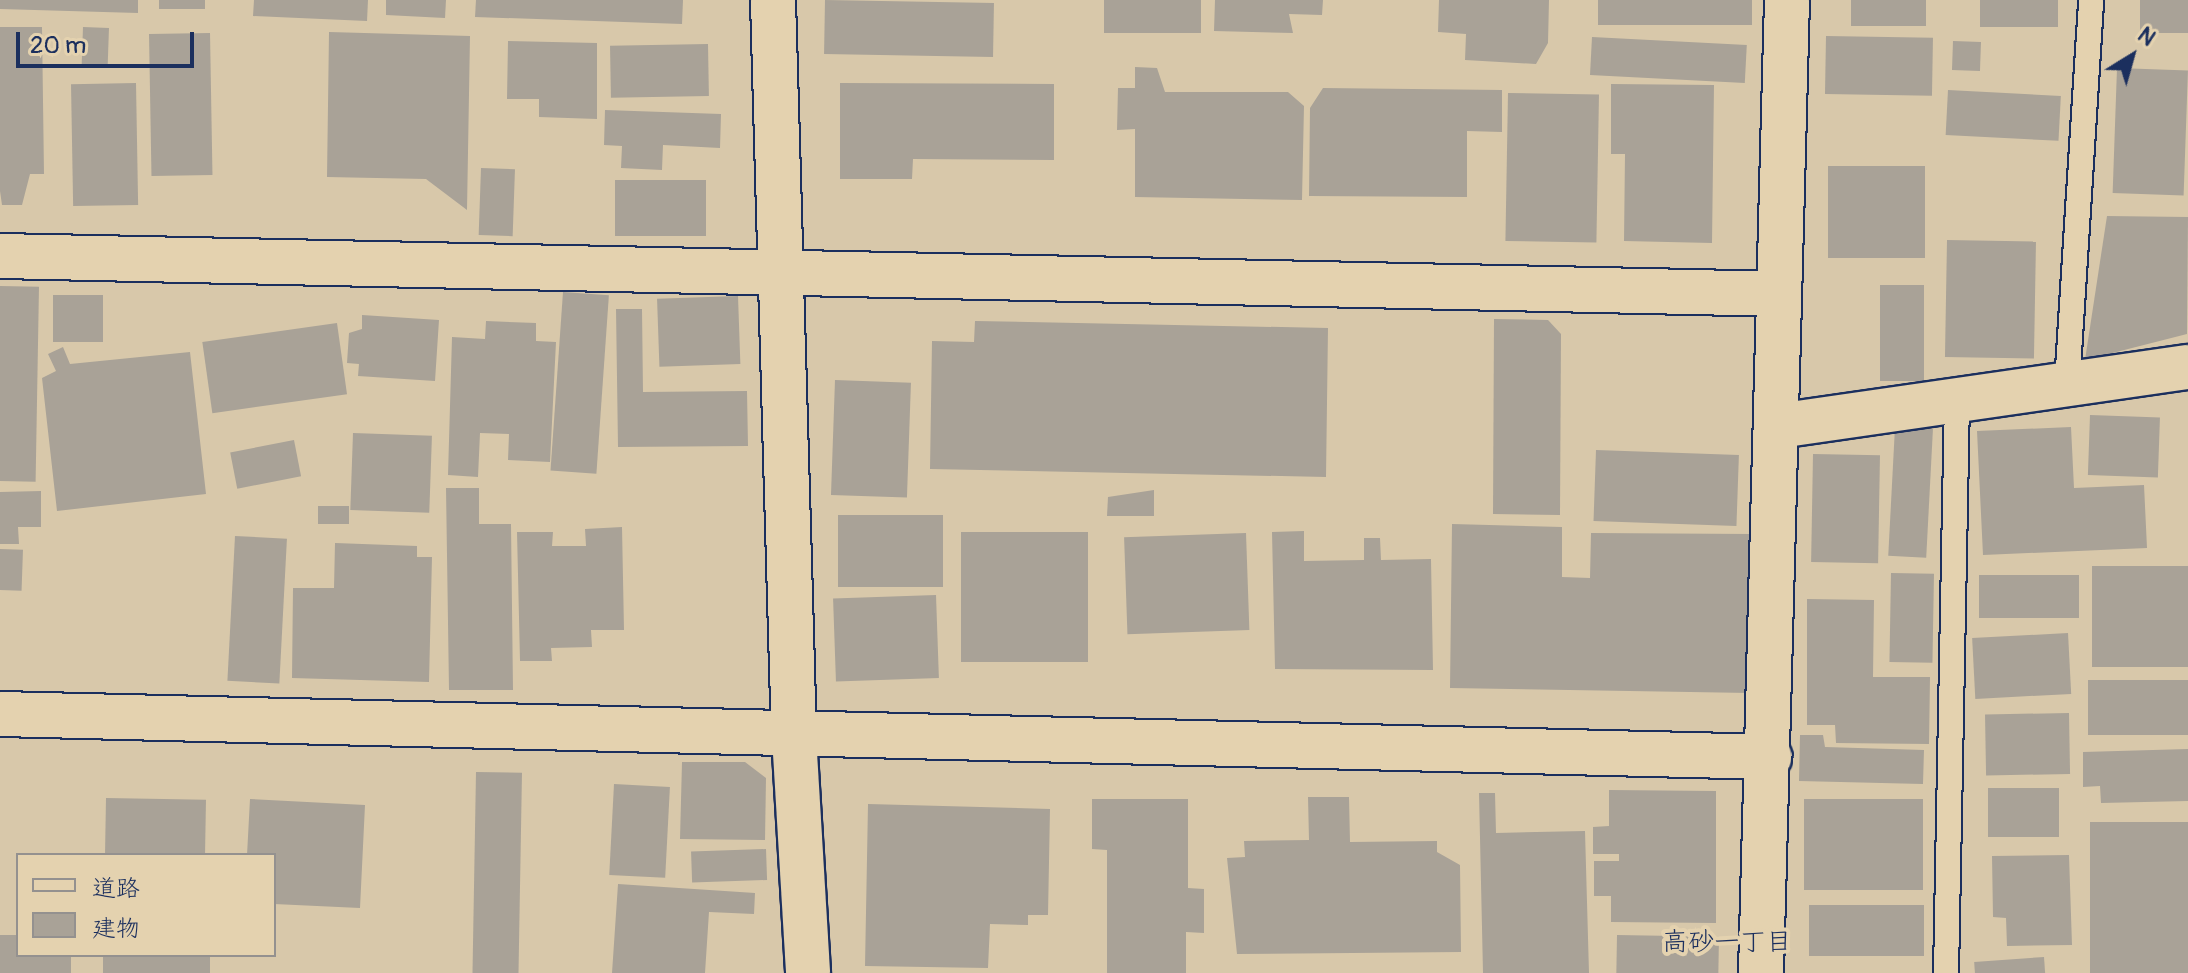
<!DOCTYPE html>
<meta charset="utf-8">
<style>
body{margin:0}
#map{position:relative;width:2188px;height:973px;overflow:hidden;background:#d8c8aa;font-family:Pangolin,"Klee One",sans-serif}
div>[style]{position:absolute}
.building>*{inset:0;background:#a9a297;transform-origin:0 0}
.roads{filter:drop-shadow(2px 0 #1b2f5e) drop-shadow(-2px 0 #1b2f5e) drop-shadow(0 2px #1b2f5e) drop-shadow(0 -2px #1b2f5e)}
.service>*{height:24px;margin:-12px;padding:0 12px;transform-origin:12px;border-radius:12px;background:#e4d2af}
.minor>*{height:44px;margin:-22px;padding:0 22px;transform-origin:22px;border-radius:22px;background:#e4d2af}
span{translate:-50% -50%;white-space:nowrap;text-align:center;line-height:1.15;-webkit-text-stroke:8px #e4d2af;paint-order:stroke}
.neighbourhood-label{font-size:26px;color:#1b2f5e}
.legend{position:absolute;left:16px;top:853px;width:260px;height:104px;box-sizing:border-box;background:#e4d2af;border:2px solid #94918f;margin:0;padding:10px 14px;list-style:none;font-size:24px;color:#1b2f5e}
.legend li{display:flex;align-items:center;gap:16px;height:40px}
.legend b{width:40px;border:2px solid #94918f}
.north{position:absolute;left:2092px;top:16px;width:80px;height:80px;-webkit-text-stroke:6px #e4d2af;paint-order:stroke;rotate:37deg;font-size:22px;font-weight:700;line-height:32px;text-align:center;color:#1b2f5e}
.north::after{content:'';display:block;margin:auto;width:28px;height:36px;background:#1b2f5e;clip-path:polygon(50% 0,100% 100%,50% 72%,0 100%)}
.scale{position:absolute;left:16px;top:32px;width:178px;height:36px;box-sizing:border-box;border:4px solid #1b2f5e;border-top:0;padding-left:10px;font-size:24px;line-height:28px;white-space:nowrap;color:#1b2f5e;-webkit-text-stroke:6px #e4d2af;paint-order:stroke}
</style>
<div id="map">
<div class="building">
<div style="clip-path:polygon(0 0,138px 0,138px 13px,0 9px)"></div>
<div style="left:159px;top:0;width:46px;height:9px"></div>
<div style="clip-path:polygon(254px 0,368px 0,367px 21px,253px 16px)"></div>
<div style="clip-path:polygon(386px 0,446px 0,445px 18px,386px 15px)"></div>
<div style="clip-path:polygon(476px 0,683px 0,682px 24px,475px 17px)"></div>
<div style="left:825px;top:0;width:169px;height:54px;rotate:1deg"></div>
<div style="left:1104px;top:0;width:97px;height:33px"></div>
<div style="clip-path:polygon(1215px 0,1323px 0,1322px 15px,1289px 14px,1293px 33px,1214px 31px)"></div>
<div style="clip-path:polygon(1439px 0,1549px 0,1548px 43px,1536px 64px,1465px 60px,1466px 34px,1438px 32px)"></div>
<div style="left:1598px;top:0;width:154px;height:25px"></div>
<div style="left:1851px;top:0;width:75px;height:26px"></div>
<div style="left:1980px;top:0;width:78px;height:27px"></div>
<div style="left:2140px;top:0;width:48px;height:33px"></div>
<div style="clip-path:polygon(0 27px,42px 27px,44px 174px,30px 174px,22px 205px,2px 205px,0 191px)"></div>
<div style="left:83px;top:27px;width:26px;height:37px;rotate:2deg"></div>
<div style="clip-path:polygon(329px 32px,470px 36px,467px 210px,426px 179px,327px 177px)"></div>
<div style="left:210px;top:33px;width:142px;height:61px;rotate:89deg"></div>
<div style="left:1826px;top:36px;width:107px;height:58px;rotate:1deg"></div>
<div style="left:1592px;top:37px;width:155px;height:38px;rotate:3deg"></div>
<div style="clip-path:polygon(508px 41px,597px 43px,597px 119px,539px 117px,539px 99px,507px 99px)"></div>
<div style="left:1953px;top:41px;width:28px;height:29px;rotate:2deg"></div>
<div style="left:708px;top:44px;width:52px;height:98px;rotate:89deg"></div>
<div style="clip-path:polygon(1135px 67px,1157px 68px,1165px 92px,1288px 92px,1304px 106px,1302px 200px,1135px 197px,1135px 129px,1117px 130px,1118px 88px,1135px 88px)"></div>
<div style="left:2117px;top:68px;width:71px;height:125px;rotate:2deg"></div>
<div style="left:136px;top:83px;width:122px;height:65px;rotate:89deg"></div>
<div style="clip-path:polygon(840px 83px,1054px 84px,1054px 160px,913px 159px,912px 179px,840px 179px)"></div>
<div style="clip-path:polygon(1611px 84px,1714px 85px,1712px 243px,1624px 241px,1625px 154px,1611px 154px)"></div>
<div style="clip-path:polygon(1323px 88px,1502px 90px,1502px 132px,1467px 131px,1467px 197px,1309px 196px,1310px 108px)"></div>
<div style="left:1948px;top:90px;width:113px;height:45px;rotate:3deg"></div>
<div style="left:1508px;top:93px;width:91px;height:148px;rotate:1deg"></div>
<div style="clip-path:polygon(605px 110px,721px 114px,720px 148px,663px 145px,662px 170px,621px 168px,622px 146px,604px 145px)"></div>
<div style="left:1828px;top:166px;width:97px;height:92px"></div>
<div style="left:481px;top:168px;width:34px;height:67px;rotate:2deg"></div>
<div style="left:615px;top:180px;width:91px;height:56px"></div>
<div style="clip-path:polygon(2107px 216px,2188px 217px,2187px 334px,2085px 360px)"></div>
<div style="left:1947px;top:240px;width:89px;height:117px;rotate:1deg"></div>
<div style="left:1880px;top:285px;width:44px;height:96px"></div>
<div style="left:0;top:286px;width:39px;height:195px;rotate:1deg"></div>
<div style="left:563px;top:292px;width:46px;height:179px;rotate:4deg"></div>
<div style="left:53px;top:295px;width:50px;height:47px"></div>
<div style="left:738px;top:296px;width:68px;height:81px;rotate:88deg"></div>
<div style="clip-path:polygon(616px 309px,642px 309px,643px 392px,747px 391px,748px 446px,618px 447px)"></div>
<div style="clip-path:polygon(362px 315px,439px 320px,435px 381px,358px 376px,359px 364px,347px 363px,349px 333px,362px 329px)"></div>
<div style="clip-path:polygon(1494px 319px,1548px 320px,1561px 334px,1560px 515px,1493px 514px)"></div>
<div style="clip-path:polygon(486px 321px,536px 323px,536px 341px,556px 342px,550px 462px,508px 460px,509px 434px,480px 433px,478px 477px,448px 475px,452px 337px,485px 339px)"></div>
<div style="clip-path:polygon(975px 321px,1328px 328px,1326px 477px,930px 469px,932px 341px,974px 342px)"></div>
<div style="left:337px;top:323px;width:72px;height:136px;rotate:82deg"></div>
<div style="clip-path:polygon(63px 347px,70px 364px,190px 352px,206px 494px,57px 511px,42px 378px,56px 371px,48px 354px)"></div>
<div style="left:835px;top:380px;width:76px;height:115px;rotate:2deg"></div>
<div style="left:2090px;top:415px;width:70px;height:60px;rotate:2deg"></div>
<div style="left:1895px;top:427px;width:38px;height:129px;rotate:3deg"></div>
<div style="clip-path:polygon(2071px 427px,2074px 488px,2144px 485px,2147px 548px,1983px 555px,1977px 431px)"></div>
<div style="left:353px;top:433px;width:79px;height:77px;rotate:2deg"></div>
<div style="left:294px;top:440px;width:37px;height:65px;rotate:79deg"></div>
<div style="left:1596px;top:450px;width:143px;height:71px;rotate:2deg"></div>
<div style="left:1813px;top:454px;width:67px;height:108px;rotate:1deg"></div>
<div style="clip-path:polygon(446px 488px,479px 488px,479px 524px,511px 524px,513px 690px,449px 690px)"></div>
<div style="clip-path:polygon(1154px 490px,1154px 516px,1107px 516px,1108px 497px)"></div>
<div style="clip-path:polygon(41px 491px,41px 527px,18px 527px,19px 544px,0 544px,0 492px)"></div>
<div style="left:349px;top:506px;width:18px;height:31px;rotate:90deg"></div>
<div style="left:838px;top:515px;width:105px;height:72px"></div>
<div style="clip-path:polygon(1452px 524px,1562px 527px,1562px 577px,1590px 578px,1591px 533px,1752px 534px,1750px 693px,1450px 688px)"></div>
<div style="clip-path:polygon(622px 527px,624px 630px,591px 630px,592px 647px,551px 648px,552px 661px,520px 661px,517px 532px,553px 532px,552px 546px,586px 546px,585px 529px)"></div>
<div style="clip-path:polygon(1304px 531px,1304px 561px,1364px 560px,1364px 538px,1380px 538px,1381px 560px,1431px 559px,1433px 670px,1275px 669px,1272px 532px)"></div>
<div style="left:1088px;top:532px;width:130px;height:127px;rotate:90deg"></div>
<div style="left:1246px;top:533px;width:97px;height:122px;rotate:88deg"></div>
<div style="left:235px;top:536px;width:52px;height:145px;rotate:3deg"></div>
<div style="clip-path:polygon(335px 543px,417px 546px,417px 557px,432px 557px,429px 682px,292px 678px,293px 588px,334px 588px)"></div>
<div style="left:0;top:549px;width:23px;height:41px;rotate:2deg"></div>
<div style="left:2188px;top:566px;width:101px;height:96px;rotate:90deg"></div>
<div style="left:1891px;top:573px;width:43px;height:89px;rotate:1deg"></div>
<div style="left:2079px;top:575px;width:43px;height:100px;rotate:90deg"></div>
<div style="left:936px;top:595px;width:83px;height:103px;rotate:88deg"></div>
<div style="clip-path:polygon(1807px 599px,1874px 600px,1873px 677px,1930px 677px,1929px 744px,1836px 743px,1835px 725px,1807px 725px)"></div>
<div style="left:2068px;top:633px;width:61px;height:96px;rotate:87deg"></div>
<div style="left:2188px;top:680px;width:55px;height:100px;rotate:90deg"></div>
<div style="left:2069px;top:713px;width:61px;height:84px;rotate:89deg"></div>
<div style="clip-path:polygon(1800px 735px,1823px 735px,1825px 747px,1924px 750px,1923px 784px,1799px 781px)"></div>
<div style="clip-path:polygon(2188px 749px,2188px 801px,2101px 803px,2100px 786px,2083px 787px,2083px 752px)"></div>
<div style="clip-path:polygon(682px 762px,745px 762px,766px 778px,765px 840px,680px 839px)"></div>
<div style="left:476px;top:772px;width:46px;height:201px;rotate:1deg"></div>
<div style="left:614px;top:784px;width:56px;height:91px;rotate:3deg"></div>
<div style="left:1988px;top:788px;width:71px;height:49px"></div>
<div style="clip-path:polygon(1609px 790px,1716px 791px,1716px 923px,1611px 922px,1611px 896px,1594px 896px,1594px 861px,1619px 861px,1619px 854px,1593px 854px,1593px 827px,1609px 826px)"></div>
<div style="clip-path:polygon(1479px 793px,1495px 793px,1496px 833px,1585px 831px,1589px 973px,1483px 973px)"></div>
<div style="clip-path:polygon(1308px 797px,1349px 797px,1350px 842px,1437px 841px,1437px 852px,1460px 865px,1461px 952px,1237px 954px,1227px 858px,1245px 857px,1244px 841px,1309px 840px)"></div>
<div style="left:106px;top:798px;width:100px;height:57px;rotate:1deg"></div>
<div style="clip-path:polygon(250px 799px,365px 805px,360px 908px,274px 904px,274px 855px,247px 855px)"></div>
<div style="clip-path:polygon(1092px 799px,1188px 799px,1188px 888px,1204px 889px,1204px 933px,1186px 932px,1186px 973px,1107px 973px,1107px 850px,1092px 849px)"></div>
<div style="left:1804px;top:799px;width:119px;height:91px"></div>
<div style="clip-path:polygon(868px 804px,1050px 809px,1048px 915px,1028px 915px,1028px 925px,990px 924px,988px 968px,865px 966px)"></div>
<div style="left:2188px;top:822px;width:151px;height:98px;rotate:90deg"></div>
<div style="left:766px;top:849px;width:31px;height:75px;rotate:88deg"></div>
<div style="clip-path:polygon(2069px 855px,2072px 945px,2007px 946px,2006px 918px,1993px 917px,1992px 856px)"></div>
<div style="clip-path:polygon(618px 884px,755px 893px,754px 914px,709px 912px,705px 973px,612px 973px)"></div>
<div style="left:1809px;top:905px;width:115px;height:51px"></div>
<div style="clip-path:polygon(0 935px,18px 935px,18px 955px,71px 955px,71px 973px,0 973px)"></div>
<div style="left:1617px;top:935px;width:102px;height:38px;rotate:1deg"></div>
<div style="left:103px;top:955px;width:107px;height:18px"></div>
<div style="left:2044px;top:957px;width:16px;height:70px;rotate:86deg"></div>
</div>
<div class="roads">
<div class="service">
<div style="left:2067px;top:385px;width:386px;rotate:-86.4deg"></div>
<div style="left:1946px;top:973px;width:572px;rotate:-88.9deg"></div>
</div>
<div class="minor">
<div style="left:773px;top:0;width:736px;rotate:88.37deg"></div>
<div style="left:794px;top:736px;width:237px;rotate:86.6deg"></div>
<div style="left:0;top:256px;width:1779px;rotate:1.22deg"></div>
<div style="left:1778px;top:426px;width:414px;rotate:-8.2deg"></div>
<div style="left:0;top:714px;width:1770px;rotate:1.39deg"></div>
<div style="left:1761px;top:973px;width:973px;rotate:-88.47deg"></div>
</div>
</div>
<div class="neighbourhood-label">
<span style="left:1727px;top:943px">高砂一丁目</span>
</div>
<ul class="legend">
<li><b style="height:10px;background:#e4d2af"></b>道路</li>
<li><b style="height:22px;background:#a9a297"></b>建物</li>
</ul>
<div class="north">N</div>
<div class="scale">20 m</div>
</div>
